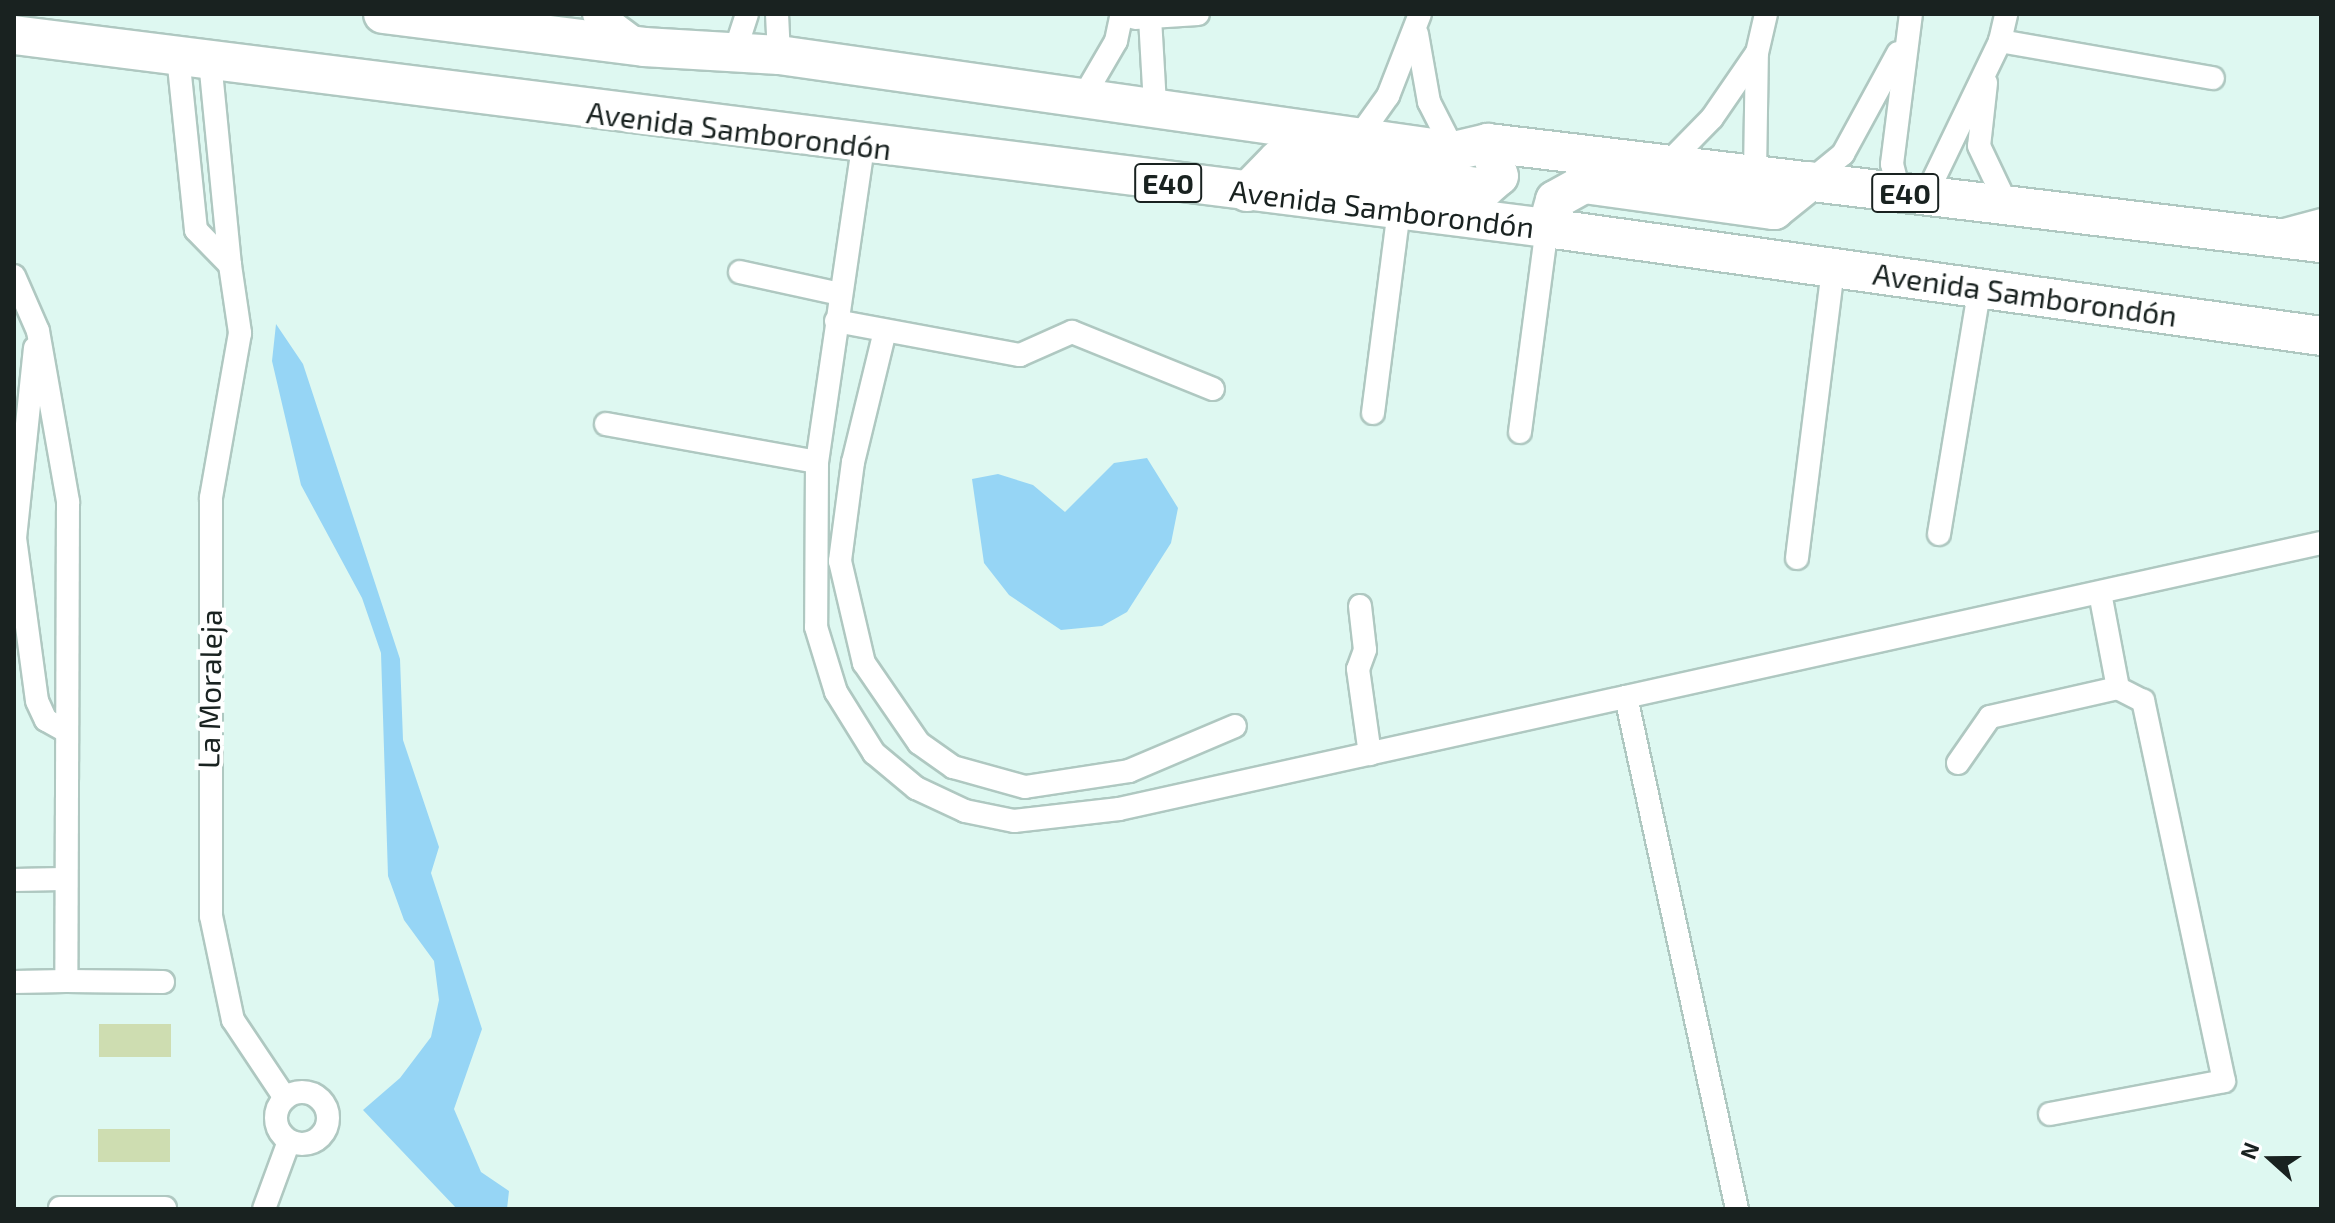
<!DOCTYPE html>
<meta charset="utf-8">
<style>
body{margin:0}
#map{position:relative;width:2335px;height:1223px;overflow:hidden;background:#def8f1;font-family:"Exo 2",sans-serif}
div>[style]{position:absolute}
.green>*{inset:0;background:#ceddb1;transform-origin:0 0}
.water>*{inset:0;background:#96d5f5}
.roads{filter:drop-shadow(2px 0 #afc8c1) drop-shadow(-2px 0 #afc8c1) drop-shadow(0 2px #afc8c1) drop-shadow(0 -2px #afc8c1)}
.minor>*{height:22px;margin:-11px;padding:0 11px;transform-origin:11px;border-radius:11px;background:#fff}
.minor>.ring{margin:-11px;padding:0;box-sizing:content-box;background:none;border:22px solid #fff;border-radius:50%}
.tertiary>*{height:28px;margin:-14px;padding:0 14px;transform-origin:14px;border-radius:14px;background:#fff}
.trunk>*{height:38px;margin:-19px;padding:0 19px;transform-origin:19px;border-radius:19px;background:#fff}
span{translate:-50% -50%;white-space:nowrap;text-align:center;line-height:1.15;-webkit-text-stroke:8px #fff;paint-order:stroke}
.shield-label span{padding:2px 6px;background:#fff;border:2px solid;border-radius:6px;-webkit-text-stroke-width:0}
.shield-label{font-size:28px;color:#192220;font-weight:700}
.street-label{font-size:30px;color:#192220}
.frame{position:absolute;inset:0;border:16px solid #192220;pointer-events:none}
.north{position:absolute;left:2231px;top:1119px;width:80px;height:80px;-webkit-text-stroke:6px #fff;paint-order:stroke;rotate:291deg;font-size:22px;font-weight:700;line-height:32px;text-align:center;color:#192220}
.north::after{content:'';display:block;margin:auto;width:28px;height:36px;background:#192220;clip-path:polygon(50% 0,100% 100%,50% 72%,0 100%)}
</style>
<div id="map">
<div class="green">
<div style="left:171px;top:1024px;width:33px;height:72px;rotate:90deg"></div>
<div style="left:170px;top:1129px;width:33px;height:72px;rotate:90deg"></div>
</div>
<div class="water">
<div style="clip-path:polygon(276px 324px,303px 364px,400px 659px,403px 740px,439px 847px,431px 873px,482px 1029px,454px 1109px,481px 1172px,509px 1191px,507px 1209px,457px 1209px,363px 1110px,400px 1078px,431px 1037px,439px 1000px,434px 961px,404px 920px,388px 876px,381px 653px,362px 598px,301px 485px,272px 361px)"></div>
<div style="clip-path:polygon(1147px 458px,1178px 508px,1171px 543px,1127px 612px,1102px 626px,1061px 630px,1009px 595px,984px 563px,972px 479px,998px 474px,1033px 485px,1065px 512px,1114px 463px)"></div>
</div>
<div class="roads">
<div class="minor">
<div style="left:777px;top:14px;width:41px;rotate:87.2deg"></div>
<div style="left:1135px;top:18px;width:63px;rotate:-3.6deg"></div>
<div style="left:1150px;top:18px;width:86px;rotate:86.7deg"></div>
<div style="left:1417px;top:34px;width:69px;rotate:80deg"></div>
<div style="left:1429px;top:102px;width:55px;rotate:63deg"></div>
<div style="left:2000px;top:41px;width:28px;rotate:-77deg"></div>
<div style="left:735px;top:51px;width:39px;rotate:-72deg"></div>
<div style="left:178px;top:56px;width:175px;rotate:84.1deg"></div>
<div style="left:196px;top:230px;width:49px;rotate:45.8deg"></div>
<div style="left:230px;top:265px;width:206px;rotate:-95.6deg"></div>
<div style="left:1986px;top:83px;width:63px;rotate:96.3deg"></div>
<div style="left:1979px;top:146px;width:65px;rotate:64.6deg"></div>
<div style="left:1084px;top:96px;width:64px;rotate:-59.8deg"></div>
<div style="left:1116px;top:41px;width:25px;rotate:-78deg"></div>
<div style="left:1358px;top:138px;width:52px;rotate:-54.5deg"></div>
<div style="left:1388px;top:96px;width:88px;rotate:-68.7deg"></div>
<div style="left:863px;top:147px;width:318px;rotate:98.3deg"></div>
<div style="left:817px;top:462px;width:165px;rotate:90.3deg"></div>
<div style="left:816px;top:627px;width:68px;rotate:72.9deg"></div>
<div style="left:836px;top:692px;width:72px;rotate:58.1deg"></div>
<div style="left:874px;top:753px;width:55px;rotate:39.8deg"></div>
<div style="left:916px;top:788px;width:54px;rotate:25.1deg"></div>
<div style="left:965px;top:811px;width:50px;rotate:11.5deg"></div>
<div style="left:1014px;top:821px;width:106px;rotate:-6.5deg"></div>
<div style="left:1119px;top:809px;width:1231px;rotate:-12.48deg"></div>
<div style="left:1667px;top:164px;width:64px;rotate:-45.6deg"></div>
<div style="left:1712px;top:118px;width:78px;rotate:-55.5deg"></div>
<div style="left:1755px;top:174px;width:121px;rotate:-89.1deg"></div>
<div style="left:1757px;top:53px;width:40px;rotate:-77deg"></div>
<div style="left:1810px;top:181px;width:43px;rotate:-39.3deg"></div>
<div style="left:1843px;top:154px;width:115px;rotate:-61.4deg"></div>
<div style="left:1899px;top:192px;width:29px;rotate:-104deg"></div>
<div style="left:1892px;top:164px;width:151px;rotate:-82.8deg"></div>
<div style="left:1926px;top:195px;width:171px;rotate:-64.3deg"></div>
<div style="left:2000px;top:41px;width:216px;rotate:9.9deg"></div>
<div style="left:2284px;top:230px;width:38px;rotate:-15deg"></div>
<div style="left:230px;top:265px;width:69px;rotate:81.6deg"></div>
<div style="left:240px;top:333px;width:168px;rotate:100deg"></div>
<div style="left:211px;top:498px;width:418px;rotate:90deg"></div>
<div style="left:211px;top:916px;width:106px;rotate:78.1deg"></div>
<div style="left:233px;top:1020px;width:94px;rotate:56.3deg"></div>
<div style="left:740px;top:272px;width:102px;rotate:12.4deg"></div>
<div style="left:14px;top:276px;width:60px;rotate:66.4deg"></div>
<div style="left:38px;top:331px;width:174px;rotate:80deg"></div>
<div style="left:68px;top:502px;width:479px;rotate:90.2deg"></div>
<div style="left:66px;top:981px;width:52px;rotate:178.9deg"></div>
<div style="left:836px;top:321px;width:187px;rotate:10.5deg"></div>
<div style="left:1020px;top:355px;width:57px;rotate:-23.9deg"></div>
<div style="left:1072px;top:332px;width:152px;rotate:22deg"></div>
<div style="left:884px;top:335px;width:131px;rotate:103.7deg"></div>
<div style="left:853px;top:462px;width:100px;rotate:97.5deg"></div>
<div style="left:840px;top:561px;width:105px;rotate:76.8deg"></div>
<div style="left:864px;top:663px;width:97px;rotate:55.5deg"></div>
<div style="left:919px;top:743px;width:42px;rotate:35.2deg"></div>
<div style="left:953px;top:767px;width:75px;rotate:15.5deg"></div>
<div style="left:1025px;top:787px;width:105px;rotate:-8.7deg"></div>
<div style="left:1129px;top:771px;width:115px;rotate:-23deg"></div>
<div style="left:35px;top:348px;width:191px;rotate:96deg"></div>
<div style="left:15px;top:538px;width:164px;rotate:82.3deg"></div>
<div style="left:37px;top:701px;width:21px;rotate:65deg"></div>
<div style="left:46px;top:720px;width:23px;rotate:29deg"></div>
<div style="left:1373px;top:413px;width:205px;rotate:-82.7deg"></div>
<div style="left:606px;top:424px;width:214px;rotate:10.2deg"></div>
<div style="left:1520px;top:432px;width:206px;rotate:-82.5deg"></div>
<div style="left:1939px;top:534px;width:250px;rotate:-80.6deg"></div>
<div style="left:1797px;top:558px;width:292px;rotate:-82.9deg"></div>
<div style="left:1360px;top:606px;width:44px;rotate:83.5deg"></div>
<div style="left:1365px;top:650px;width:20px;rotate:110deg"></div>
<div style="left:1358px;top:669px;width:86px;rotate:82deg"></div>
<div style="left:1626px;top:697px;width:524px;rotate:77.77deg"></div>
<div style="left:1958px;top:763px;width:56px;rotate:-55.2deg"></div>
<div style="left:1990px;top:717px;width:131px;rotate:-12.8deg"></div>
<div style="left:2118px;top:688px;width:97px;rotate:-100.7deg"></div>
<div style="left:14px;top:880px;width:49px;rotate:-1.2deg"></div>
<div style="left:66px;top:981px;width:97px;rotate:0.6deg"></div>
<div class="ring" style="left:276px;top:1092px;width:30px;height:30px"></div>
<div style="left:2050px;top:1114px;width:177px;rotate:-10.7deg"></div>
<div style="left:2224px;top:1081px;width:389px;rotate:-102deg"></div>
<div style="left:2143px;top:701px;width:28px;rotate:-153deg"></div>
<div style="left:60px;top:1208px;width:105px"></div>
<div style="left:264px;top:1209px;width:72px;rotate:-69.8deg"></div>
</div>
<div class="tertiary">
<div style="left:597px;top:14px;width:49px;rotate:36.6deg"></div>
</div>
<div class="trunk">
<div style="left:383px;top:14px;width:263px;rotate:7.2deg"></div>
<div style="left:644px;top:47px;width:135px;rotate:3.4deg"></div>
<div style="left:779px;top:55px;width:682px;rotate:8.09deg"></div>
<div style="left:1454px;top:151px;width:35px;rotate:-13deg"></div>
<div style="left:1488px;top:143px;width:839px;rotate:6.85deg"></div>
<div style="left:14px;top:35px;width:1545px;rotate:7.18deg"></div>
<div style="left:1547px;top:228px;width:781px;rotate:7.94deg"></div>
<div style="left:1247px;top:192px;width:45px;rotate:-45.9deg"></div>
<div style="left:1278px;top:160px;width:209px;rotate:7.7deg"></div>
<div style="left:1485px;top:188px;width:18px;rotate:-41deg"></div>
<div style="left:1499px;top:176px;width:35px;rotate:-108deg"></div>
<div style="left:1547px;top:228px;width:29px;rotate:-74deg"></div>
<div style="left:1555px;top:200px;width:33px;rotate:-29deg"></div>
<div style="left:1584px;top:184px;width:192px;rotate:7.8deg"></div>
<div style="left:1774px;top:210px;width:46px;rotate:-38.9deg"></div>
</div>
</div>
<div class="shield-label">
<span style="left:1168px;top:183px">E40</span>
<span style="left:1905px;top:193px">E40</span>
</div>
<div class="street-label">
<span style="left:739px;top:130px;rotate:7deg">Avenida Samborondón</span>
<span style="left:1382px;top:208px;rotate:7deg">Avenida Samborondón</span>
<span style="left:2025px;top:294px;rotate:8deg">Avenida Samborondón</span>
<span style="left:209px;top:689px;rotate:-89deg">La Moraleja</span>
</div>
<div class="frame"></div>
<div class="north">N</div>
</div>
